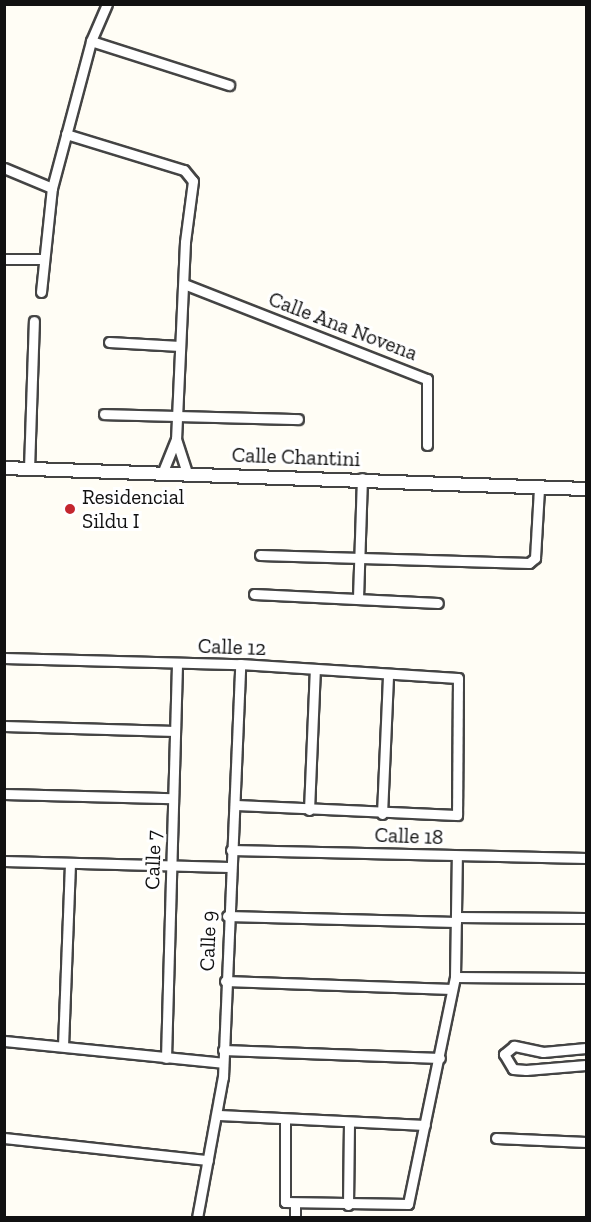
<!DOCTYPE html>
<style>
body{margin:0}
#map{position:relative;width:591px;height:1222px;overflow:hidden;background:#fffdf5;font-family:"Zilla Slab",serif}
div>[style]{position:absolute}
.roads{filter:drop-shadow(2px 0 #444) drop-shadow(-2px 0 #444) drop-shadow(0 2px #444) drop-shadow(0 -2px #444)}
.minor>*{height:9px;margin:-4.5px;padding:0 4.5px;transform-origin:4.5px;border-radius:4.5px;background:#fff}
.tertiary>*{height:12px;margin:-6px;padding:0 6px;transform-origin:6px;border-radius:6px;background:#fff}
.dots>*{width:16px;height:16px;translate:-50% -50%;box-sizing:border-box;border:3px solid #fff;border-radius:50%}
span{translate:-50% -50%;white-space:nowrap;text-align:center;line-height:1.15;-webkit-text-stroke:6px #fff;paint-order:stroke}
.street-label{font-size:21px;color:#111}
.poi-label{font-size:21px;color:#111}
.left{translate:0 -50%;text-align:left}
.frame{position:absolute;inset:0;border:6px solid #111;pointer-events:none}
</style>
<div id="map">
<div class="roads">
<div class="minor">
<div style="left:91px;top:41px;width:145px;rotate:17.7deg"></div>
<div style="left:66px;top:134px;width:123px;rotate:17deg"></div>
<div style="left:184px;top:170px;width:14px;rotate:51deg"></div>
<div style="left:193px;top:181px;width:62px;rotate:97.5deg"></div>
<div style="left:185px;top:242px;width:197px;rotate:92.6deg"></div>
<div style="left:176px;top:439px;width:35px;rotate:112deg"></div>
<div style="left:4px;top:168px;width:52px;rotate:22.6deg"></div>
<div style="left:4px;top:259px;width:40px"></div>
<div style="left:184px;top:284px;width:261px;rotate:21.4deg"></div>
<div style="left:427px;top:379px;width:66px;rotate:90deg"></div>
<div style="left:41px;top:292px;width:105px;rotate:-84deg"></div>
<div style="left:52px;top:188px;width:152px;rotate:-75.1deg"></div>
<div style="left:91px;top:41px;width:40px;rotate:-66.6deg"></div>
<div style="left:109px;top:342px;width:71px;rotate:3.2deg"></div>
<div style="left:104px;top:414px;width:194px;rotate:1.5deg"></div>
<div style="left:176px;top:439px;width:36px;rotate:72deg"></div>
<div style="left:29px;top:469px;width:148px;rotate:-88.1deg"></div>
<div style="left:260px;top:555px;width:269px;rotate:1.7deg"></div>
<div style="left:529px;top:563px;width:8px;rotate:-40deg"></div>
<div style="left:535px;top:558px;width:70px;rotate:-86.7deg"></div>
<div style="left:254px;top:594px;width:184px;rotate:2.8deg"></div>
<div style="left:358px;top:598px;width:120px;rotate:-88.1deg"></div>
<div style="left:4px;top:658px;width:236px;rotate:1.5deg"></div>
<div style="left:240px;top:664px;width:218px;rotate:3.7deg"></div>
<div style="left:458px;top:678px;width:137px;rotate:90.4deg"></div>
<div style="left:457px;top:815px;width:222px;rotate:-177.4deg"></div>
<div style="left:4px;top:726px;width:171px;rotate:1.7deg"></div>
<div style="left:4px;top:794px;width:169px;rotate:1.4deg"></div>
<div style="left:309px;top:810px;width:141px;rotate:-87.6deg"></div>
<div style="left:382px;top:814px;width:140px;rotate:-87.5deg"></div>
<div style="left:231px;top:850px;width:355px;rotate:1.3deg"></div>
<div style="left:4px;top:861px;width:225px;rotate:1.5deg"></div>
<div style="left:227px;top:916px;width:229px;rotate:1.5deg"></div>
<div style="left:456px;top:917px;width:130px;rotate:0.4deg"></div>
<div style="left:455px;top:977px;width:131px;rotate:0.4deg"></div>
<div style="left:225px;top:981px;width:227px;rotate:2deg"></div>
<div style="left:4px;top:1041px;width:220px;rotate:5.7deg"></div>
<div style="left:63px;top:1046px;width:183px;rotate:-87.8deg"></div>
<div style="left:586px;top:1048px;width:43px;rotate:174.7deg"></div>
<div style="left:543px;top:1052px;width:30px;rotate:-168deg"></div>
<div style="left:514px;top:1046px;width:13px;rotate:141deg"></div>
<div style="left:504px;top:1054px;width:17px;rotate:59deg"></div>
<div style="left:513px;top:1069px;width:13px;rotate:4deg"></div>
<div style="left:526px;top:1070px;width:60px;rotate:-4.8deg"></div>
<div style="left:223px;top:1050px;width:217px;rotate:2.1deg"></div>
<div style="left:166px;top:1058px;width:394px;rotate:-88.4deg"></div>
<div style="left:219px;top:1115px;width:206px;rotate:2.8deg"></div>
<div style="left:285px;top:1120px;width:82px;rotate:90deg"></div>
<div style="left:285px;top:1202px;width:123px;rotate:0.9deg"></div>
<div style="left:408px;top:1204px;width:232px;rotate:-78.3deg"></div>
<div style="left:455px;top:977px;width:121px;rotate:-89.1deg"></div>
<div style="left:4px;top:1138px;width:205px;rotate:6.2deg"></div>
<div style="left:496px;top:1138px;width:90px;rotate:2.5deg"></div>
<div style="left:348px;top:1205px;width:82px;rotate:-89.3deg"></div>
<div style="left:197px;top:1218px;width:143px;rotate:-79.6deg"></div>
<div style="left:223px;top:1077px;width:413px;rotate:-87.6deg"></div>
<div style="left:295px;top:1218px;width:13px;rotate:-90deg"></div>
</div>
<div class="tertiary">
<div style="left:4px;top:468px;width:582px;rotate:2.07deg"></div>
</div>
</div>
<div class="dots">
<div style="left:70px;top:509px;background:#c4262e"></div>
</div>
<div class="street-label">
<span style="left:343px;top:326px;rotate:21deg">Calle Ana Novena</span>
<span style="left:296px;top:457px;rotate:2deg">Calle Chantini</span>
<span style="left:232px;top:647px;rotate:2deg">Calle 12</span>
<span style="left:409px;top:836px;rotate:2deg">Calle 18</span>
<span style="left:153px;top:860px;rotate:-88deg">Calle 7</span>
<span style="left:208px;top:941px;rotate:-88deg">Calle 9</span>
</div>
<div class="poi-label">
<span class="left" style="left:82px;top:509px">Residencial<br>Sildu I</span>
</div>
<div class="frame"></div>
</div>
